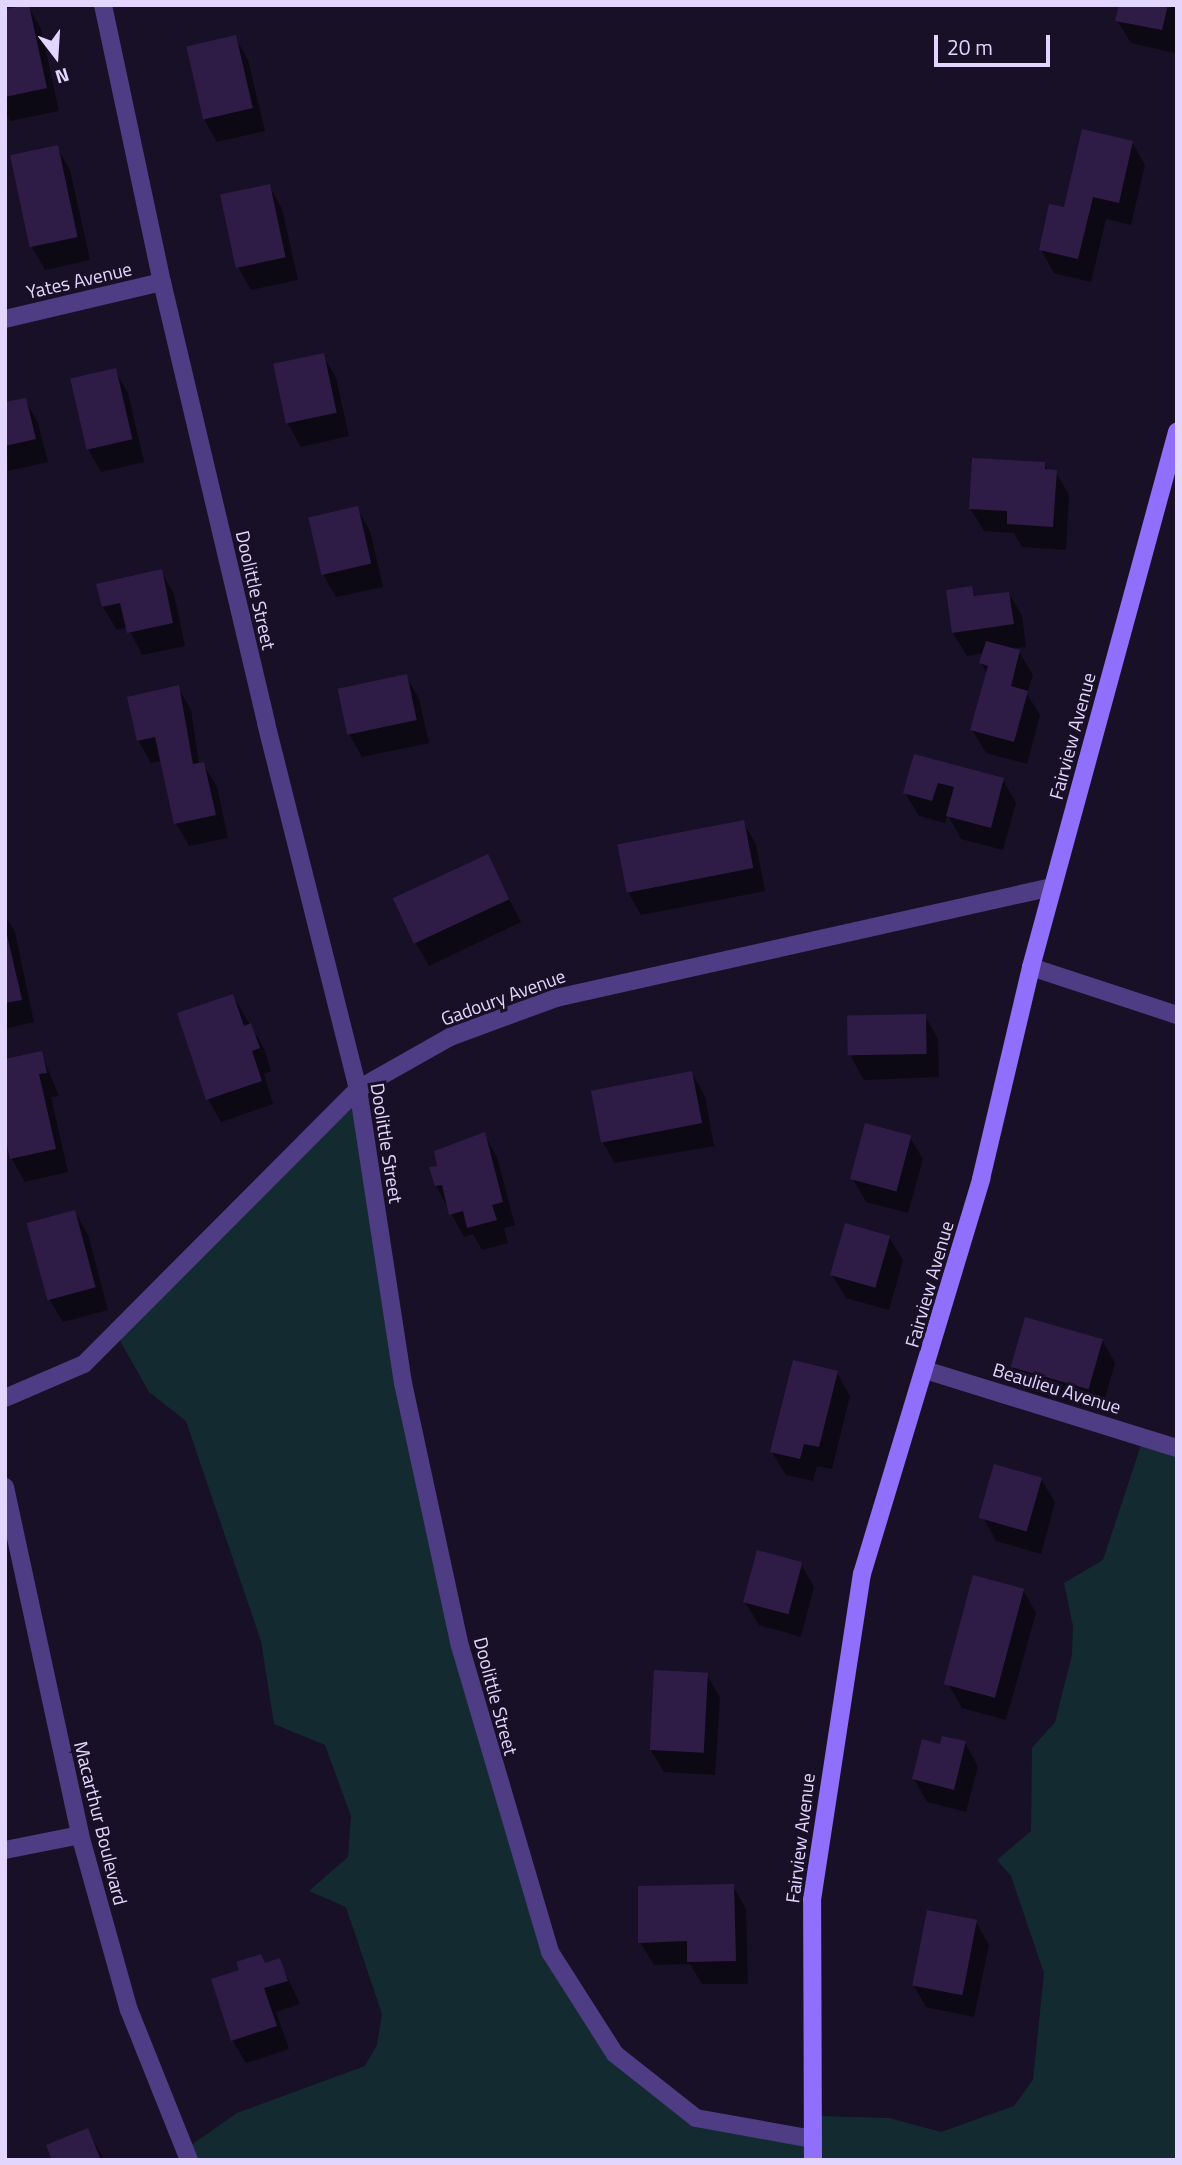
<!DOCTYPE html>
<style>
body{margin:0}
#map{position:relative;width:1182px;height:2165px;overflow:hidden;background:#181026;font-family:"Titillium Web",sans-serif}
div>[style]{position:absolute}
.green>*{inset:0;background:#132b30}
.shadow>*{inset:0;background:#0007}
.building>*{inset:0;background:#2e1c47;transform-origin:0 0}
.street>*{height:18px;margin:-9px;padding:0 9px;transform-origin:9px;border-radius:9px;background:#4e3c84}
.secondary>*{height:18px;margin:-9px;padding:0 9px;transform-origin:9px;border-radius:9px;background:#906ffc}
span{translate:-50% -50%;white-space:nowrap;text-align:center;line-height:1.15;-webkit-text-stroke:6px #181026;paint-order:stroke}
.street-label{font-size:19px;color:#e3d6fe}
.frame{position:absolute;inset:0;border:7px solid #e3d6fe;pointer-events:none}
.north{position:absolute;left:21px;top:21px;width:70px;height:70px;-webkit-text-stroke:5px #181026;paint-order:stroke;rotate:163deg;font-size:19px;font-weight:700;line-height:28px;text-align:center;color:#e3d6fe}
.north::after{content:'';display:block;margin:auto;width:24px;height:32px;background:#e3d6fe;clip-path:polygon(50% 0,100% 100%,50% 72%,0 100%)}
.scale{position:absolute;left:934px;top:35px;width:116px;height:32px;box-sizing:border-box;border:4px solid #e3d6fe;border-top:0;padding-left:9px;font-size:21px;line-height:24px;white-space:nowrap;color:#e3d6fe;-webkit-text-stroke:5px #181026;paint-order:stroke}
</style>
<div id="map">
<div class="green">
<div style="clip-path:polygon(357px 1105px,406px 1403px,538px 1925px,616px 2062px,688px 2117px,805px 2140px,818px 2116px,889px 2118px,941px 2132px,1014px 2106px,1033px 2080px,1044px 1973px,1011px 1876px,997px 1860px,1031px 1831px,1032px 1748px,1055px 1722px,1072px 1655px,1073px 1626px,1064px 1583px,1103px 1560px,1141px 1445px,1177px 1456px,1177px 2160px,188px 2160px,187px 2148px,237px 2113px,365px 2066px,377px 2045px,382px 2014px,346px 1907px,309px 1891px,348px 1857px,351px 1816px,325px 1745px,274px 1724px,261px 1641px,186px 1421px,149px 1392px,118px 1337px,341px 1110px)"></div>
</div>
<div class="shadow">
<div style="clip-path:polygon(1121px 5px,1177px 5px,1175px 53px,1131px 43px,1117px 20px)"></div>
<div style="clip-path:polygon(28px 6px,41px 29px,59px 111px,10px 121px,5px 113px,5px 11px)"></div>
<div style="clip-path:polygon(235px 37px,248px 60px,265px 131px,217px 142px,204px 119px)"></div>
<div style="clip-path:polygon(1132px 142px,1145px 165px,1131px 225px,1106px 219px,1091px 282px,1054px 273px,1041px 250px,1065px 209px)"></div>
<div style="clip-path:polygon(57px 147px,70px 170px,90px 260px,45px 270px,32px 247px)"></div>
<div style="clip-path:polygon(269px 186px,282px 209px,298px 280px,251px 290px,238px 267px)"></div>
<div style="clip-path:polygon(323px 355px,336px 378px,349px 436px,301px 447px,288px 424px)"></div>
<div style="clip-path:polygon(115px 370px,128px 393px,144px 462px,101px 472px,88px 449px)"></div>
<div style="clip-path:polygon(25px 400px,38px 423px,48px 462px,8px 471px,5px 404px)"></div>
<div style="clip-path:polygon(1044px 464px,1049px 471px,1056px 472px,1069px 495px,1066px 550px,1022px 547px,1014px 533px,984px 531px,970px 508px)"></div>
<div style="clip-path:polygon(357px 508px,370px 531px,383px 587px,336px 597px,323px 574px)"></div>
<div style="clip-path:polygon(161px 571px,174px 594px,185px 646px,142px 655px,128px 627px,117px 630px,103px 607px,99px 585px)"></div>
<div style="clip-path:polygon(971px 588px,977px 598px,1009px 593px,1022px 616px,1026px 647px,1010px 649px,1019px 652px,1033px 675px,1027px 694px,1040px 715px,1027px 764px,986px 753px,972px 730px,987px 674px,981px 663px,984px 653px,967px 656px,953px 633px)"></div>
<div style="clip-path:polygon(406px 676px,419px 699px,429px 743px,362px 757px,349px 734px)"></div>
<div style="clip-path:polygon(178px 687px,191px 710px,199px 764px,203px 764px,217px 787px,228px 838px,189px 846px,176px 823px,162px 761px,151px 763px,138px 740px)"></div>
<div style="clip-path:polygon(915px 756px,1003px 780px,1016px 803px,1003px 850px,961px 839px,948px 815px,945px 823px,919px 816px,905px 793px)"></div>
<div style="clip-path:polygon(743px 822px,756px 844px,765px 891px,641px 915px,628px 892px)"></div>
<div style="clip-path:polygon(487px 857px,521px 922px,429px 966px,416px 943px)"></div>
<div style="clip-path:polygon(5px 916px,15px 932px,34px 1022px,5px 1029px)"></div>
<div style="clip-path:polygon(233px 996px,264px 1048px,271px 1071px,264px 1074px,273px 1104px,221px 1122px,208px 1099px)"></div>
<div style="clip-path:polygon(925px 1016px,938px 1039px,939px 1077px,864px 1080px,851px 1057px)"></div>
<div style="clip-path:polygon(41px 1053px,59px 1096px,51px 1097px,68px 1172px,25px 1182px,12px 1159px,5px 1129px)"></div>
<div style="clip-path:polygon(692px 1073px,705px 1096px,714px 1146px,615px 1163px,602px 1141px)"></div>
<div style="clip-path:polygon(484px 1134px,497px 1157px,515px 1225px,504px 1228px,508px 1243px,482px 1250px,473px 1234px,464px 1237px,436px 1186px,439px 1167px)"></div>
<div style="clip-path:polygon(909px 1136px,923px 1159px,908px 1213px,866px 1202px,853px 1179px)"></div>
<div style="clip-path:polygon(75px 1212px,88px 1235px,108px 1310px,63px 1322px,49px 1299px)"></div>
<div style="clip-path:polygon(889px 1237px,903px 1260px,889px 1310px,846px 1298px,832px 1275px)"></div>
<div style="clip-path:polygon(1102px 1340px,1115px 1363px,1101px 1412px,1026px 1390px,1013px 1367px)"></div>
<div style="clip-path:polygon(837px 1373px,850px 1396px,832px 1469px,817px 1466px,813px 1481px,786px 1475px,772px 1452px)"></div>
<div style="clip-path:polygon(1041px 1479px,1055px 1502px,1041px 1554px,996px 1541px,983px 1517px)"></div>
<div style="clip-path:polygon(801px 1564px,814px 1587px,801px 1637px,759px 1625px,745px 1602px)"></div>
<div style="clip-path:polygon(1023px 1590px,1036px 1613px,1006px 1720px,962px 1708px,949px 1685px)"></div>
<div style="clip-path:polygon(707px 1675px,720px 1698px,715px 1775px,664px 1772px,650px 1749px)"></div>
<div style="clip-path:polygon(965px 1743px,978px 1766px,966px 1812px,927px 1802px,914px 1779px,941px 1746px)"></div>
<div style="clip-path:polygon(733px 1886px,746px 1909px,748px 1984px,702px 1984px,690px 1964px,654px 1965px,640px 1942px)"></div>
<div style="clip-path:polygon(976px 1922px,989px 1945px,974px 2017px,926px 2007px,913px 1984px)"></div>
<div style="clip-path:polygon(279px 1960px,300px 2004px,276px 2012px,289px 2049px,246px 2063px,232px 2040px,265px 1965px)"></div>
<div style="clip-path:polygon(88px 2130px,104px 2160px,54px 2160px)"></div>
</div>
<div class="building">
<div style="clip-path:polygon(29px 5px,47px 88px,5px 97px,5px 9px)"></div>
<div style="clip-path:polygon(1119px 5px,1168px 5px,1162px 30px,1115px 21px)"></div>
<div style="left:236px;top:35px;width:75px;height:51px;rotate:77deg"></div>
<div style="clip-path:polygon(1082px 129px,1133px 141px,1119px 203px,1093px 197px,1078px 259px,1039px 250px,1049px 204px,1064px 207px)"></div>
<div style="left:58px;top:145px;width:94px;height:49px;rotate:78deg"></div>
<div style="left:270px;top:184px;width:75px;height:51px;rotate:78deg"></div>
<div style="left:324px;top:353px;width:61px;height:52px;rotate:78deg"></div>
<div style="left:116px;top:368px;width:73px;height:47px;rotate:77deg"></div>
<div style="clip-path:polygon(26px 398px,36px 439px,5px 446px,5px 402px)"></div>
<div style="clip-path:polygon(972px 458px,1045px 462px,1045px 469px,1057px 470px,1053px 527px,1007px 524px,1007px 511px,969px 509px)"></div>
<div style="left:358px;top:506px;width:59px;height:51px;rotate:77deg"></div>
<div style="clip-path:polygon(162px 569px,173px 623px,127px 633px,120px 603px,102px 607px,96px 584px)"></div>
<div style="clip-path:polygon(972px 586px,974px 596px,1009px 592px,1014px 624px,952px 633px,946px 590px)"></div>
<div style="clip-path:polygon(986px 641px,1020px 650px,1011px 686px,1028px 691px,1014px 742px,970px 730px,988px 666px,979px 663px)"></div>
<div style="left:407px;top:674px;width:47px;height:71px;rotate:78deg"></div>
<div style="clip-path:polygon(179px 685px,193px 764px,204px 762px,216px 815px,174px 824px,155px 737px,137px 741px,127px 697px)"></div>
<div style="clip-path:polygon(914px 754px,1004px 778px,991px 828px,946px 816px,954px 787px,938px 783px,932px 801px,903px 793px)"></div>
<div style="left:744px;top:820px;width:49px;height:129px;rotate:79deg"></div>
<div style="left:488px;top:854px;width:50px;height:105px;rotate:65deg"></div>
<div style="clip-path:polygon(5px 926px,22px 1000px,5px 1003px)"></div>
<div style="clip-path:polygon(233px 994px,244px 1026px,251px 1023px,260px 1048px,252px 1051px,262px 1081px,206px 1100px,177px 1013px)"></div>
<div style="left:926px;top:1014px;width:40px;height:79px;rotate:89deg"></div>
<div style="clip-path:polygon(42px 1051px,47px 1073px,39px 1074px,56px 1149px,10px 1159px,5px 1137px,5px 1059px)"></div>
<div style="left:692px;top:1071px;width:53px;height:103px;rotate:79deg"></div>
<div style="left:865px;top:1123px;width:48px;height:58px;rotate:15deg"></div>
<div style="clip-path:polygon(485px 1132px,503px 1202px,492px 1205px,497px 1220px,467px 1228px,463px 1211px,449px 1215px,442px 1185px,435px 1186px,429px 1167px,437px 1166px,434px 1151px)"></div>
<div style="left:75px;top:1210px;width:80px;height:50px;rotate:75deg"></div>
<div style="left:845px;top:1223px;width:47px;height:54px;rotate:16deg"></div>
<div style="left:1025px;top:1317px;width:81px;height:52px;rotate:16deg"></div>
<div style="clip-path:polygon(793px 1360px,838px 1371px,819px 1447px,804px 1444px,800px 1459px,770px 1452px)"></div>
<div style="left:994px;top:1464px;width:50px;height:56px;rotate:16deg"></div>
<div style="left:757px;top:1550px;width:47px;height:54px;rotate:15deg"></div>
<div style="left:973px;top:1575px;width:53px;height:113px;rotate:15deg"></div>
<div style="left:654px;top:1670px;width:54px;height:80px;rotate:3deg"></div>
<div style="clip-path:polygon(942px 1736px,966px 1741px,954px 1790px,912px 1779px,922px 1739px,940px 1744px)"></div>
<div style="clip-path:polygon(734px 1884px,736px 1961px,687px 1962px,687px 1941px,638px 1943px,638px 1886px)"></div>
<div style="left:927px;top:1910px;width:51px;height:77px;rotate:11deg"></div>
<div style="clip-path:polygon(261px 1954px,265px 1963px,280px 1958px,288px 1981px,264px 1988px,277px 2026px,231px 2041px,211px 1979px,239px 1970px,236px 1962px)"></div>
<div style="clip-path:polygon(88px 2128px,101px 2160px,52px 2160px,46px 2145px)"></div>
</div>
<div class="street">
<div style="left:103px;top:5px;width:283px;rotate:78deg"></div>
<div style="left:162px;top:282px;width:453px;rotate:76.7deg"></div>
<div style="left:266px;top:723px;width:377px;rotate:75.9deg"></div>
<div style="left:358px;top:1089px;width:297px;rotate:81.3deg"></div>
<div style="left:403px;top:1383px;width:269px;rotate:77.8deg"></div>
<div style="left:460px;top:1646px;width:319px;rotate:73.6deg"></div>
<div style="left:550px;top:1952px;width:121px;rotate:57.5deg"></div>
<div style="left:615px;top:2054px;width:103px;rotate:38.3deg"></div>
<div style="left:696px;top:2118px;width:119px;rotate:10.2deg"></div>
<div style="left:5px;top:319px;width:161px;rotate:-13.3deg"></div>
<div style="left:1031px;top:967px;width:154px;rotate:18.2deg"></div>
<div style="left:925px;top:1370px;width:264px;rotate:17.2deg"></div>
<div style="left:5px;top:1398px;width:86px;rotate:-23.3deg"></div>
<div style="left:84px;top:1364px;width:388px;rotate:-45.1deg"></div>
<div style="left:358px;top:1089px;width:106px;rotate:-29.5deg"></div>
<div style="left:450px;top:1037px;width:113px;rotate:-20.2deg"></div>
<div style="left:556px;top:998px;width:508px;rotate:-12.61deg"></div>
<div style="left:5px;top:1487px;width:356px;rotate:77.8deg"></div>
<div style="left:80px;top:1835px;width:182px;rotate:74.4deg"></div>
<div style="left:129px;top:2010px;width:162px;rotate:68.2deg"></div>
<div style="left:5px;top:1850px;width:76px;rotate:-11.3deg"></div>
</div>
<div class="secondary">
<div style="left:813px;top:2160px;width:260px;rotate:-90.2deg"></div>
<div style="left:812px;top:1900px;width:330px;rotate:-81.3deg"></div>
<div style="left:862px;top:1574px;width:413px;rotate:-73.2deg"></div>
<div style="left:981px;top:1179px;width:218px;rotate:-76.7deg"></div>
<div style="left:1031px;top:967px;width:555px;rotate:-74.74deg"></div>
</div>
<div class="street-label">
<span style="left:79px;top:280px;rotate:-13deg">Yates Avenue</span>
<span style="left:256px;top:590px;rotate:77deg">Doolittle Street</span>
<span style="left:1072px;top:736px;rotate:-75deg">Fairview Avenue</span>
<span style="left:503px;top:997px;rotate:-20deg">Gadoury Avenue</span>
<span style="left:387px;top:1143px;rotate:81deg">Doolittle Street</span>
<span style="left:929px;top:1284px;rotate:-74deg">Fairview Avenue</span>
<span style="left:1057px;top:1388px;rotate:17deg">Beaulieu Avenue</span>
<span style="left:496px;top:1696px;rotate:75deg">Doolittle Street</span>
<span style="left:101px;top:1823px;rotate:76deg">Macarthur Boulevard</span>
<span style="left:800px;top:1838px;rotate:-83deg">Fairview Avenue</span>
</div>
<div class="frame"></div>
<div class="north">N</div>
<div class="scale">20 m</div>
</div>
